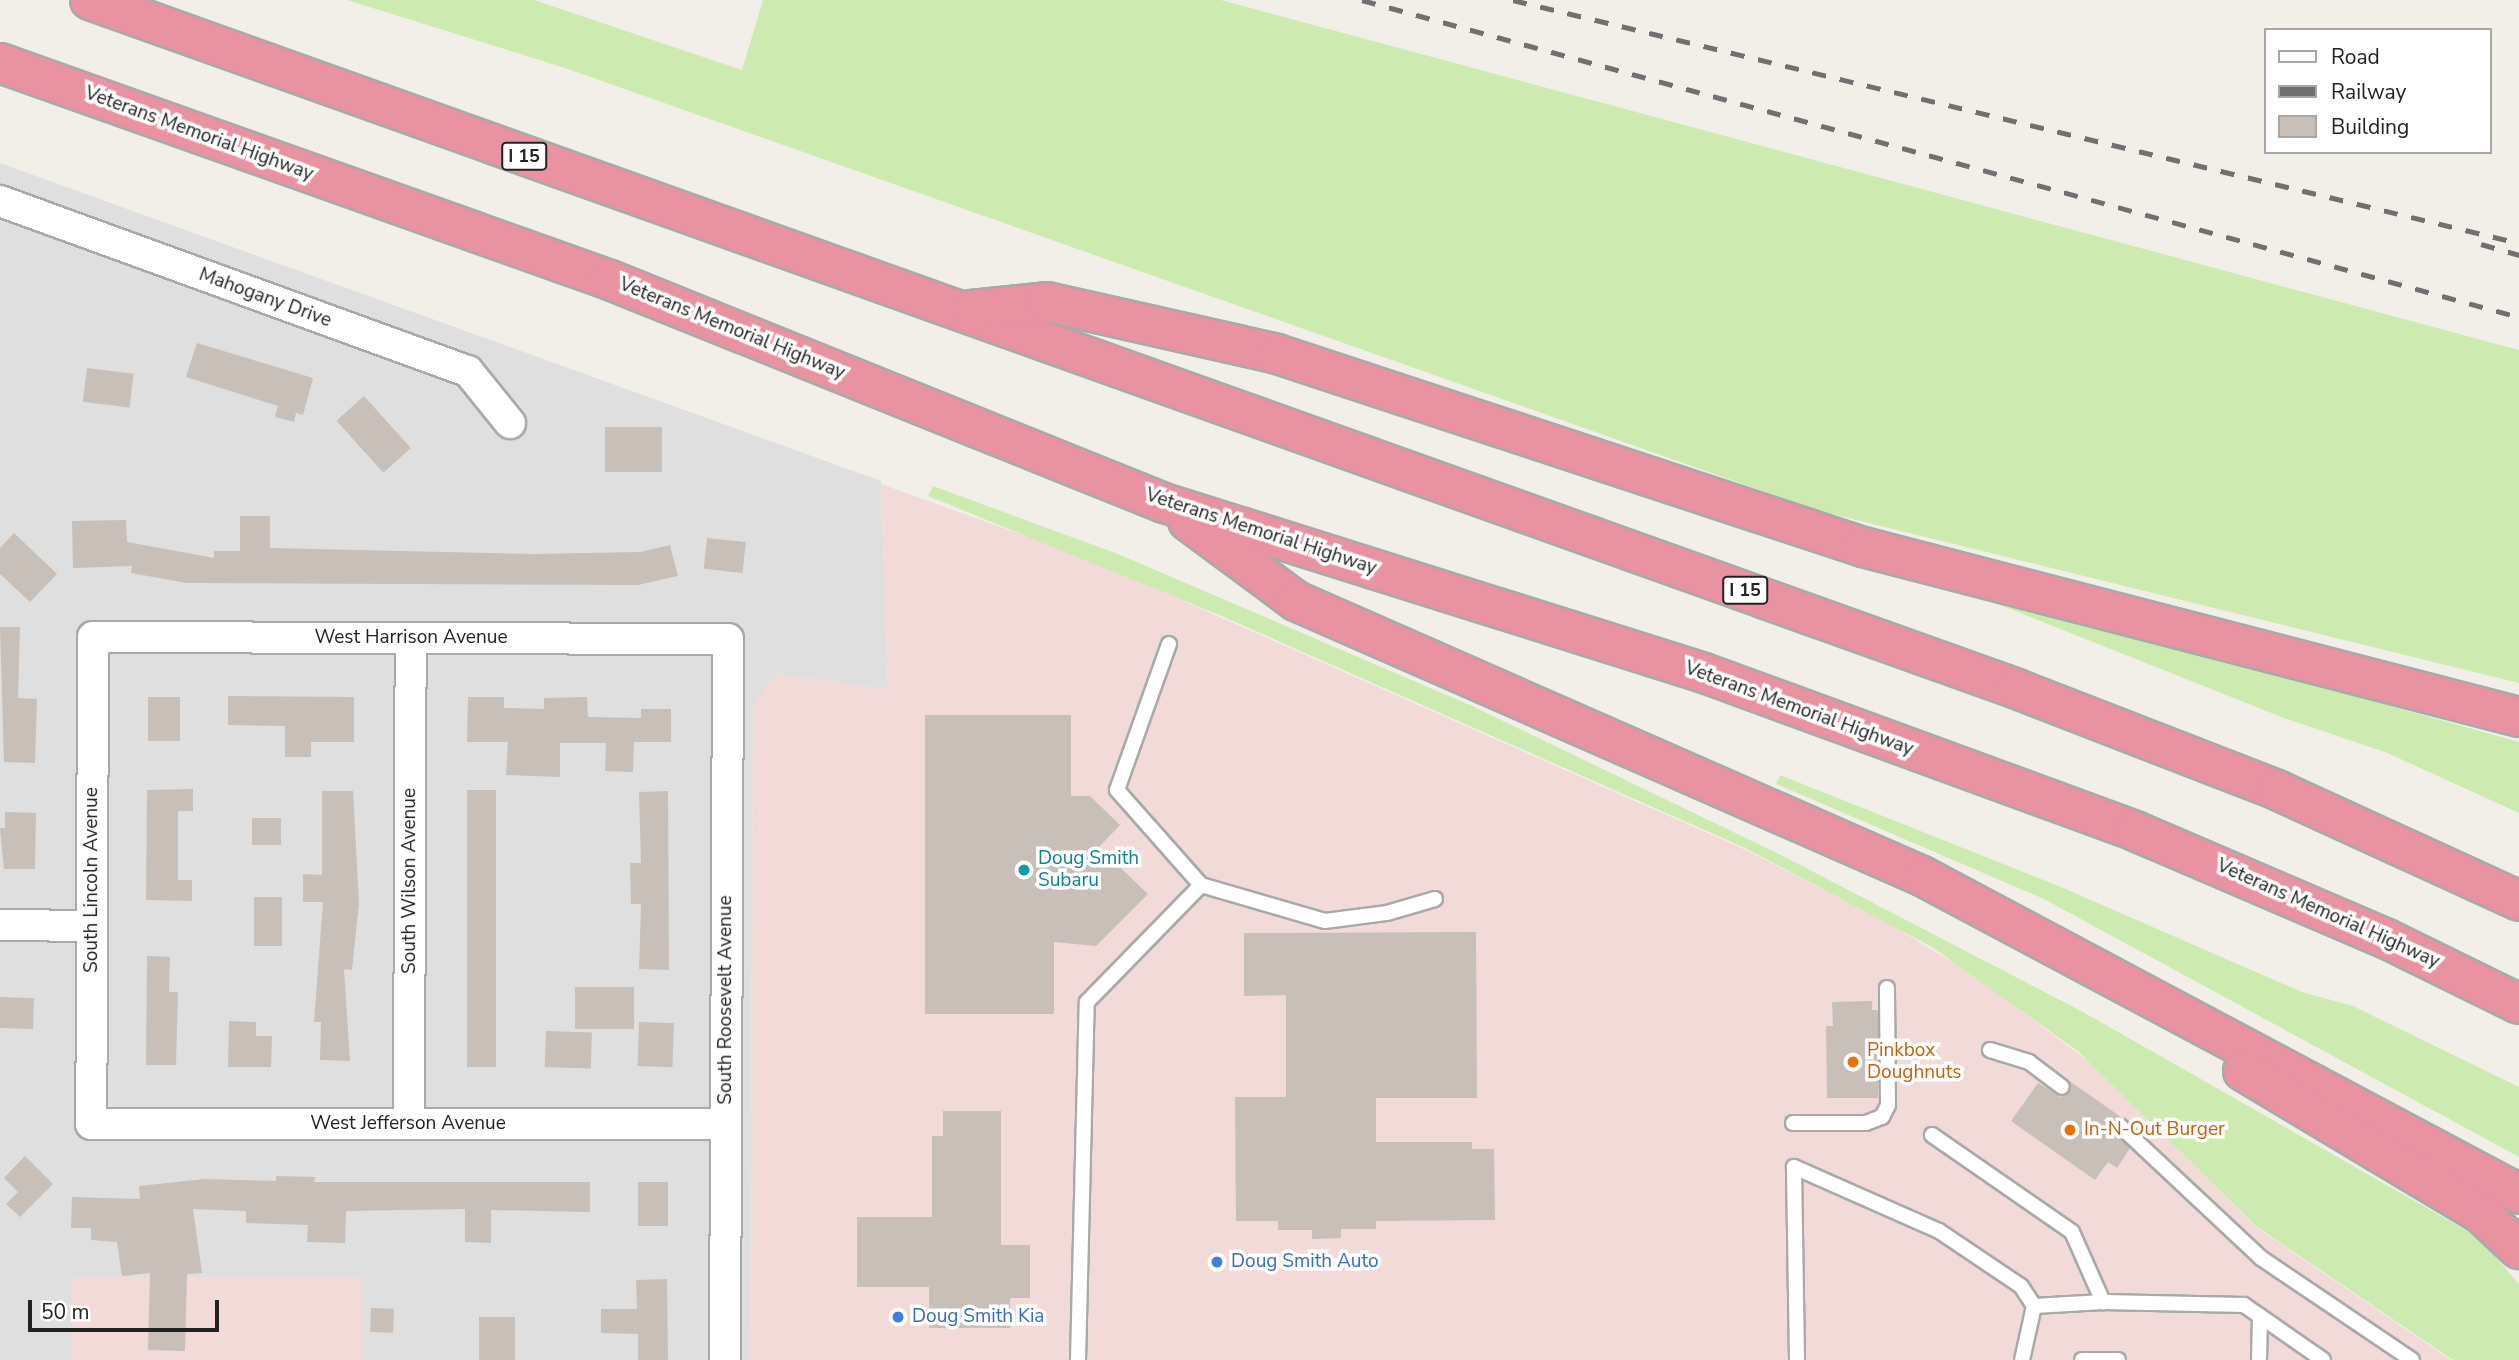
<!DOCTYPE html>
<style>
body{margin:0}
#map{position:relative;width:2519px;height:1360px;overflow:hidden;background:#f2efe9;font-family:"Nunito Sans",sans-serif}
div>[style]{position:absolute}
.residential>*{inset:0;background:#e0dfdf}
.commercial>*{inset:0;background:#f2dad9;transform-origin:0 0}
.grass>*{inset:0;background:#cdebb0}
.building>*{inset:0;background:#c7bfb8;transform-origin:0 0}
.roads{filter:drop-shadow(2px 0 #a9a9a9) drop-shadow(-2px 0 #a9a9a9) drop-shadow(0 2px #a9a9a9) drop-shadow(0 -2px #a9a9a9)}
.service>*{height:14px;margin:-7px;padding:0 7px;transform-origin:7px;border-radius:7px;background:#fff}
.minor>*{height:30px;margin:-15px;padding:0 15px;transform-origin:15px;border-radius:15px;background:#fff}
.motorway>*{height:38px;margin:-19px;padding:0 19px;transform-origin:19px;border-radius:19px;background:#e892a2}
.rail>*{height:5px;margin-top:-2.5px;transform-origin:0;background:repeating-linear-gradient(90deg,#707070 0 14px,transparent 0 28px)}
.dots>*{width:19px;height:19px;translate:-50% -50%;box-sizing:border-box;border:4px solid #fff;border-radius:50%}
span{translate:-50% -50%;white-space:nowrap;text-align:center;line-height:1.15;-webkit-text-stroke:7px #fff;paint-order:stroke}
.shield-label span{padding:2px 5px;background:#fff;border:2px solid;border-radius:5px;-webkit-text-stroke-width:0}
.shield-label{font-size:18px;color:#222;font-weight:700}
.street-label{font-size:19px;color:#222}
.culture-label{font-size:19px;color:#0d838f}
.left{translate:0 -50%;text-align:left}
.food-label{font-size:19px;color:#c56008}
.shop-label{font-size:19px;color:#366cbe}
.legend{position:absolute;left:2264px;top:28px;width:228px;height:126px;box-sizing:border-box;background:#fff;border:2px solid #a7a7a7;margin:0;padding:9px 12px;list-style:none;font-size:21px;color:#222}
.legend li{display:flex;align-items:center;gap:14px;height:35px}
.legend b{width:35px;border:2px solid #a7a7a7}
.scale{position:absolute;left:28px;top:1300px;width:191px;height:32px;box-sizing:border-box;border:4px solid #222;border-top:0;padding-left:9px;font-size:21px;line-height:24px;white-space:nowrap;color:#222;-webkit-text-stroke:5px #fff;paint-order:stroke}
</style>
<div id="map">
<div class="residential">
<div style="clip-path:polygon(0 163px,881px 481px,888px 690px,777px 674px,753px 706px,750px 1360px,361px 1360px,361px 1277px,73px 1277px,72px 1360px,0 1360px)"></div>
</div>
<div class="commercial">
<div style="clip-path:polygon(881px 484px,1084px 557px,1748px 851px,1888px 923px,1967px 971px,2095px 1066px,2257px 1228px,2451px 1360px,750px 1360px,753px 706px,777px 674px,888px 690px)"></div>
<div style="left:72px;top:1277px;width:289px;height:83px"></div>
</div>
<div class="grass">
<div style="clip-path:polygon(347px 0,534px 0,742px 70px,763px 0,1221px 0,2519px 350px,2519px 683px,1816px 510px,565px 68px)"></div>
<div style="clip-path:polygon(933px 486px,1118px 554px,1472px 706px,1781px 855px,2083px 1012px,2478px 1237px,2519px 1284px,2519px 1360px,2453px 1360px,2257px 1227px,2079px 1052px,1932px 947px,1745px 848px,1224px 617px,928px 496px)"></div>
<div style="clip-path:polygon(1990px 601px,2203px 653px,2519px 742px,2519px 813px,2385px 752px,2284px 718px)"></div>
<div style="clip-path:polygon(1780px 775px,2061px 887px,2302px 992px,2353px 1006px,2519px 1087px,2519px 1157px,2044px 899px,1776px 784px)"></div>
</div>
<div class="building">
<div style="clip-path:polygon(197px 343px,313px 378px,303px 415px,296px 413px,294px 422px,275px 417px,278px 406px,186px 377px)"></div>
<div style="left:87px;top:368px;width:47px;height:34px;rotate:7deg"></div>
<div style="left:364px;top:396px;width:70px;height:37px;rotate:48deg"></div>
<div style="left:605px;top:427px;width:57px;height:45px"></div>
<div style="clip-path:polygon(240px 516px,270px 516px,270px 548px,533px 554px,641px 552px,670px 545px,678px 576px,638px 585px,187px 583px,131px 573px,132px 566px,73px 568px,72px 521px,126px 520px,127px 542px,214px 558px,214px 551px,240px 551px)"></div>
<div style="clip-path:polygon(14px 533px,57px 574px,30px 602px,0 574px,0 548px)"></div>
<div style="left:707px;top:538px;width:39px;height:31px;rotate:6deg"></div>
<div style="clip-path:polygon(0 627px,20px 627px,18px 698px,37px 699px,35px 763px,4px 762px)"></div>
<div style="clip-path:polygon(228px 696px,354px 697px,354px 742px,311px 742px,311px 757px,285px 757px,285px 726px,228px 725px)"></div>
<div style="left:148px;top:697px;width:32px;height:44px"></div>
<div style="clip-path:polygon(468px 697px,504px 697px,504px 708px,544px 709px,544px 698px,587px 697px,588px 717px,641px 718px,641px 709px,671px 709px,671px 742px,634px 742px,633px 772px,605px 771px,606px 743px,560px 743px,560px 777px,506px 775px,508px 742px,467px 742px)"></div>
<div style="clip-path:polygon(925px 715px,1071px 715px,1071px 796px,1090px 796px,1120px 825px,1099px 847px,1148px 894px,1096px 946px,1054px 942px,1054px 1014px,925px 1014px)"></div>
<div style="clip-path:polygon(193px 789px,193px 811px,178px 811px,178px 880px,192px 880px,192px 901px,146px 900px,147px 790px)"></div>
<div style="left:467px;top:790px;width:29px;height:277px"></div>
<div style="clip-path:polygon(322px 791px,353px 791px,359px 903px,352px 970px,344px 969px,350px 1061px,320px 1060px,321px 1022px,314px 1022px,323px 902px,303px 902px,303px 874px,322px 875px)"></div>
<div style="clip-path:polygon(668px 791px,669px 970px,639px 969px,641px 904px,631px 904px,630px 863px,641px 863px,639px 792px)"></div>
<div style="clip-path:polygon(5px 812px,36px 813px,35px 869px,4px 869px,0 828px,5px 828px)"></div>
<div style="left:252px;top:818px;width:29px;height:27px"></div>
<div style="left:254px;top:897px;width:28px;height:49px"></div>
<div style="clip-path:polygon(1476px 932px,1477px 1098px,1376px 1098px,1376px 1142px,1472px 1142px,1472px 1149px,1494px 1149px,1495px 1220px,1376px 1221px,1376px 1229px,1341px 1229px,1341px 1238px,1312px 1239px,1312px 1230px,1278px 1230px,1278px 1221px,1236px 1221px,1235px 1097px,1286px 1097px,1286px 995px,1244px 996px,1244px 933px)"></div>
<div style="clip-path:polygon(147px 956px,170px 957px,169px 992px,178px 992px,176px 1065px,146px 1065px)"></div>
<div style="left:575px;top:987px;width:59px;height:42px"></div>
<div style="left:0;top:997px;width:34px;height:31px;rotate:2deg"></div>
<div style="clip-path:polygon(1872px 1001px,1872px 1010px,1878px 1010px,1878px 1098px,1827px 1098px,1826px 1026px,1833px 1026px,1832px 1002px)"></div>
<div style="clip-path:polygon(229px 1021px,256px 1022px,256px 1036px,272px 1036px,271px 1067px,228px 1067px)"></div>
<div style="left:639px;top:1022px;width:35px;height:44px;rotate:2deg"></div>
<div style="left:546px;top:1031px;width:46px;height:36px;rotate:2deg"></div>
<div style="clip-path:polygon(2068px 1080px,2121px 1117px,2111px 1128px,2130px 1148px,2117px 1168px,2108px 1162px,2095px 1180px,2011px 1121px,2038px 1083px,2061px 1097px,2071px 1089px)"></div>
<div style="clip-path:polygon(943px 1111px,1001px 1111px,1001px 1245px,1030px 1245px,1030px 1298px,1010px 1298px,1010px 1328px,929px 1328px,929px 1287px,857px 1287px,857px 1217px,932px 1217px,932px 1136px,943px 1136px)"></div>
<div style="clip-path:polygon(25px 1156px,53px 1184px,20px 1217px,6px 1204px,18px 1192px,4px 1178px)"></div>
<div style="clip-path:polygon(276px 1176px,315px 1177px,314px 1182px,590px 1182px,590px 1212px,491px 1210px,491px 1243px,465px 1242px,465px 1209px,346px 1211px,345px 1243px,307px 1242px,308px 1225px,246px 1223px,246px 1211px,193px 1209px,202px 1273px,187px 1274px,185px 1351px,148px 1350px,150px 1273px,122px 1276px,117px 1242px,91px 1240px,91px 1228px,71px 1228px,72px 1197px,140px 1199px,139px 1186px,205px 1179px,276px 1181px)"></div>
<div style="left:638px;top:1182px;width:30px;height:44px"></div>
<div style="clip-path:polygon(667px 1279px,668px 1360px,638px 1360px,638px 1334px,601px 1333px,601px 1309px,637px 1309px,636px 1280px)"></div>
<div style="left:371px;top:1308px;width:23px;height:24px;rotate:2deg"></div>
<div style="left:479px;top:1317px;width:36px;height:43px"></div>
</div>
<div class="roads">
<div class="service">
<div style="left:1201px;top:885px;width:129px;rotate:16.2deg"></div>
<div style="left:1325px;top:921px;width:63px;rotate:-7.4deg"></div>
<div style="left:1387px;top:913px;width:50px;rotate:-16.3deg"></div>
<div style="left:1990px;top:1050px;width:41px;rotate:17.1deg"></div>
<div style="left:2029px;top:1062px;width:41px;rotate:37.1deg"></div>
<div style="left:1793px;top:1123px;width:73px"></div>
<div style="left:1866px;top:1123px;width:17px;rotate:-21deg"></div>
<div style="left:1882px;top:1117px;width:13px;rotate:-63deg"></div>
<div style="left:1888px;top:1105px;width:117px;rotate:-90.5deg"></div>
<div style="left:2120px;top:1126px;width:193px;rotate:43.1deg"></div>
<div style="left:2261px;top:1258px;width:182px;rotate:34deg"></div>
<div style="left:1932px;top:1135px;width:170px;rotate:34.7deg"></div>
<div style="left:2072px;top:1232px;width:77px;rotate:66.1deg"></div>
<div style="left:2103px;top:1302px;width:69px;rotate:176.7deg"></div>
<div style="left:2103px;top:1302px;width:141px;rotate:1.2deg"></div>
<div style="left:2244px;top:1305px;width:96px;rotate:34.8deg"></div>
<div style="left:1078px;top:1360px;width:358px;rotate:-88.6deg"></div>
<div style="left:1087px;top:1002px;width:163px;rotate:-45.7deg"></div>
<div style="left:1201px;top:885px;width:127px;rotate:-131.5deg"></div>
<div style="left:1117px;top:790px;width:155px;rotate:-70.4deg"></div>
<div style="left:1797px;top:1360px;width:193px;rotate:-90.9deg"></div>
<div style="left:1794px;top:1167px;width:158px;rotate:23.8deg"></div>
<div style="left:1939px;top:1231px;width:99px;rotate:33.9deg"></div>
<div style="left:2021px;top:1286px;width:24px;rotate:57deg"></div>
<div style="left:2034px;top:1306px;width:55px;rotate:102.5deg"></div>
<div style="left:2082px;top:1360px;width:36px"></div>
<div style="left:2259px;top:1360px;width:44px;rotate:-88.7deg"></div>
</div>
<div class="minor">
<div style="left:0;top:201px;width:498px;rotate:20deg"></div>
<div style="left:468px;top:371px;width:67px;rotate:51.1deg"></div>
<div style="left:0;top:925px;width:92px;rotate:0.6deg"></div>
<div style="left:409px;top:1124px;width:486px;rotate:-89.8deg"></div>
<div style="left:725px;top:1360px;width:721px;rotate:-89.76deg"></div>
<div style="left:728px;top:639px;width:635px;rotate:-179.82deg"></div>
<div style="left:93px;top:637px;width:487px;rotate:90.2deg"></div>
<div style="left:91px;top:1124px;width:635px"></div>
</div>
<div class="motorway">
<div style="left:90px;top:0;width:2046px;rotate:19.67deg"></div>
<div style="left:2017px;top:689px;width:279px;rotate:21.2deg"></div>
<div style="left:2277px;top:790px;width:266px;rotate:24.6deg"></div>
<div style="left:0;top:63px;width:647px;rotate:19.58deg"></div>
<div style="left:610px;top:280px;width:597px;rotate:21.93deg"></div>
<div style="left:1164px;top:503px;width:566px;rotate:17.47deg"></div>
<div style="left:1704px;top:673px;width:459px;rotate:20.1deg"></div>
<div style="left:2135px;top:831px;width:274px;rotate:23.2deg"></div>
<div style="left:2387px;top:939px;width:147px;rotate:26.2deg"></div>
<div style="left:971px;top:310px;width:76px;rotate:-6deg"></div>
<div style="left:1047px;top:302px;width:236px;rotate:12.7deg"></div>
<div style="left:1277px;top:354px;width:617px;rotate:18.23deg"></div>
<div style="left:1863px;top:547px;width:678px;rotate:14.53deg"></div>
<div style="left:1188px;top:521px;width:134px;rotate:36.5deg"></div>
<div style="left:1296px;top:601px;width:684px;rotate:23.72deg"></div>
<div style="left:1922px;top:876px;width:676px;rotate:28.04deg"></div>
<div style="left:2243px;top:1071px;width:279px;rotate:30.9deg"></div>
<div style="left:2482px;top:1214px;width:51px;rotate:43.4deg"></div>
</div>
</div>
<div class="rail">
<div style="left:1362px;top:0;width:1200px;rotate:15.32deg"></div>
<div style="left:1513px;top:0;width:1035px;rotate:13.58deg"></div>
<div style="left:2481px;top:244px;width:40px;rotate:16deg"></div>
</div>
<div class="dots">
<div style="left:1024px;top:870px;background:#0f9aa8"></div>
<div style="left:1853px;top:1062px;background:#e8710a"></div>
<div style="left:2070px;top:1130px;background:#e8710a"></div>
<div style="left:1217px;top:1262px;background:#3f7fe0"></div>
<div style="left:898px;top:1317px;background:#3f7fe0"></div>
</div>
<div class="shield-label">
<span style="left:524px;top:156px">I 15</span>
<span style="left:1745px;top:590px">I 15</span>
</div>
<div class="street-label">
<span style="left:199px;top:134px;rotate:20deg">Veterans Memorial Highway</span>
<span style="left:265px;top:298px;rotate:20deg">Mahogany Drive</span>
<span style="left:732px;top:329px;rotate:22deg">Veterans Memorial Highway</span>
<span style="left:1261px;top:532px;rotate:18deg">Veterans Memorial Highway</span>
<span style="left:411px;top:638px">West Harrison Avenue</span>
<span style="left:1799px;top:709px;rotate:20deg">Veterans Memorial Highway</span>
<span style="left:92px;top:880px;rotate:-90deg">South Lincoln Avenue</span>
<span style="left:410px;top:881px;rotate:-90deg">South Wilson Avenue</span>
<span style="left:2328px;top:914px;rotate:24deg">Veterans Memorial Highway</span>
<span style="left:726px;top:1000px;rotate:-90deg">South Roosevelt Avenue</span>
<span style="left:408px;top:1124px">West Jefferson Avenue</span>
</div>
<div class="culture-label">
<span class="left" style="left:1038px;top:870px">Doug Smith<br>Subaru</span>
</div>
<div class="food-label">
<span class="left" style="left:1867px;top:1062px">Pinkbox<br>Doughnuts</span>
<span class="left" style="left:2084px;top:1130px">In-N-Out Burger</span>
</div>
<div class="shop-label">
<span class="left" style="left:1231px;top:1262px">Doug Smith Auto</span>
<span class="left" style="left:912px;top:1317px">Doug Smith Kia</span>
</div>
<ul class="legend">
<li><b style="height:9px;background:#fff"></b>Road</li>
<li><b style="height:9px;background:#707070"></b>Railway</li>
<li><b style="height:19px;background:#c7bfb8"></b>Building</li>
</ul>
<div class="scale">50 m</div>
</div>
